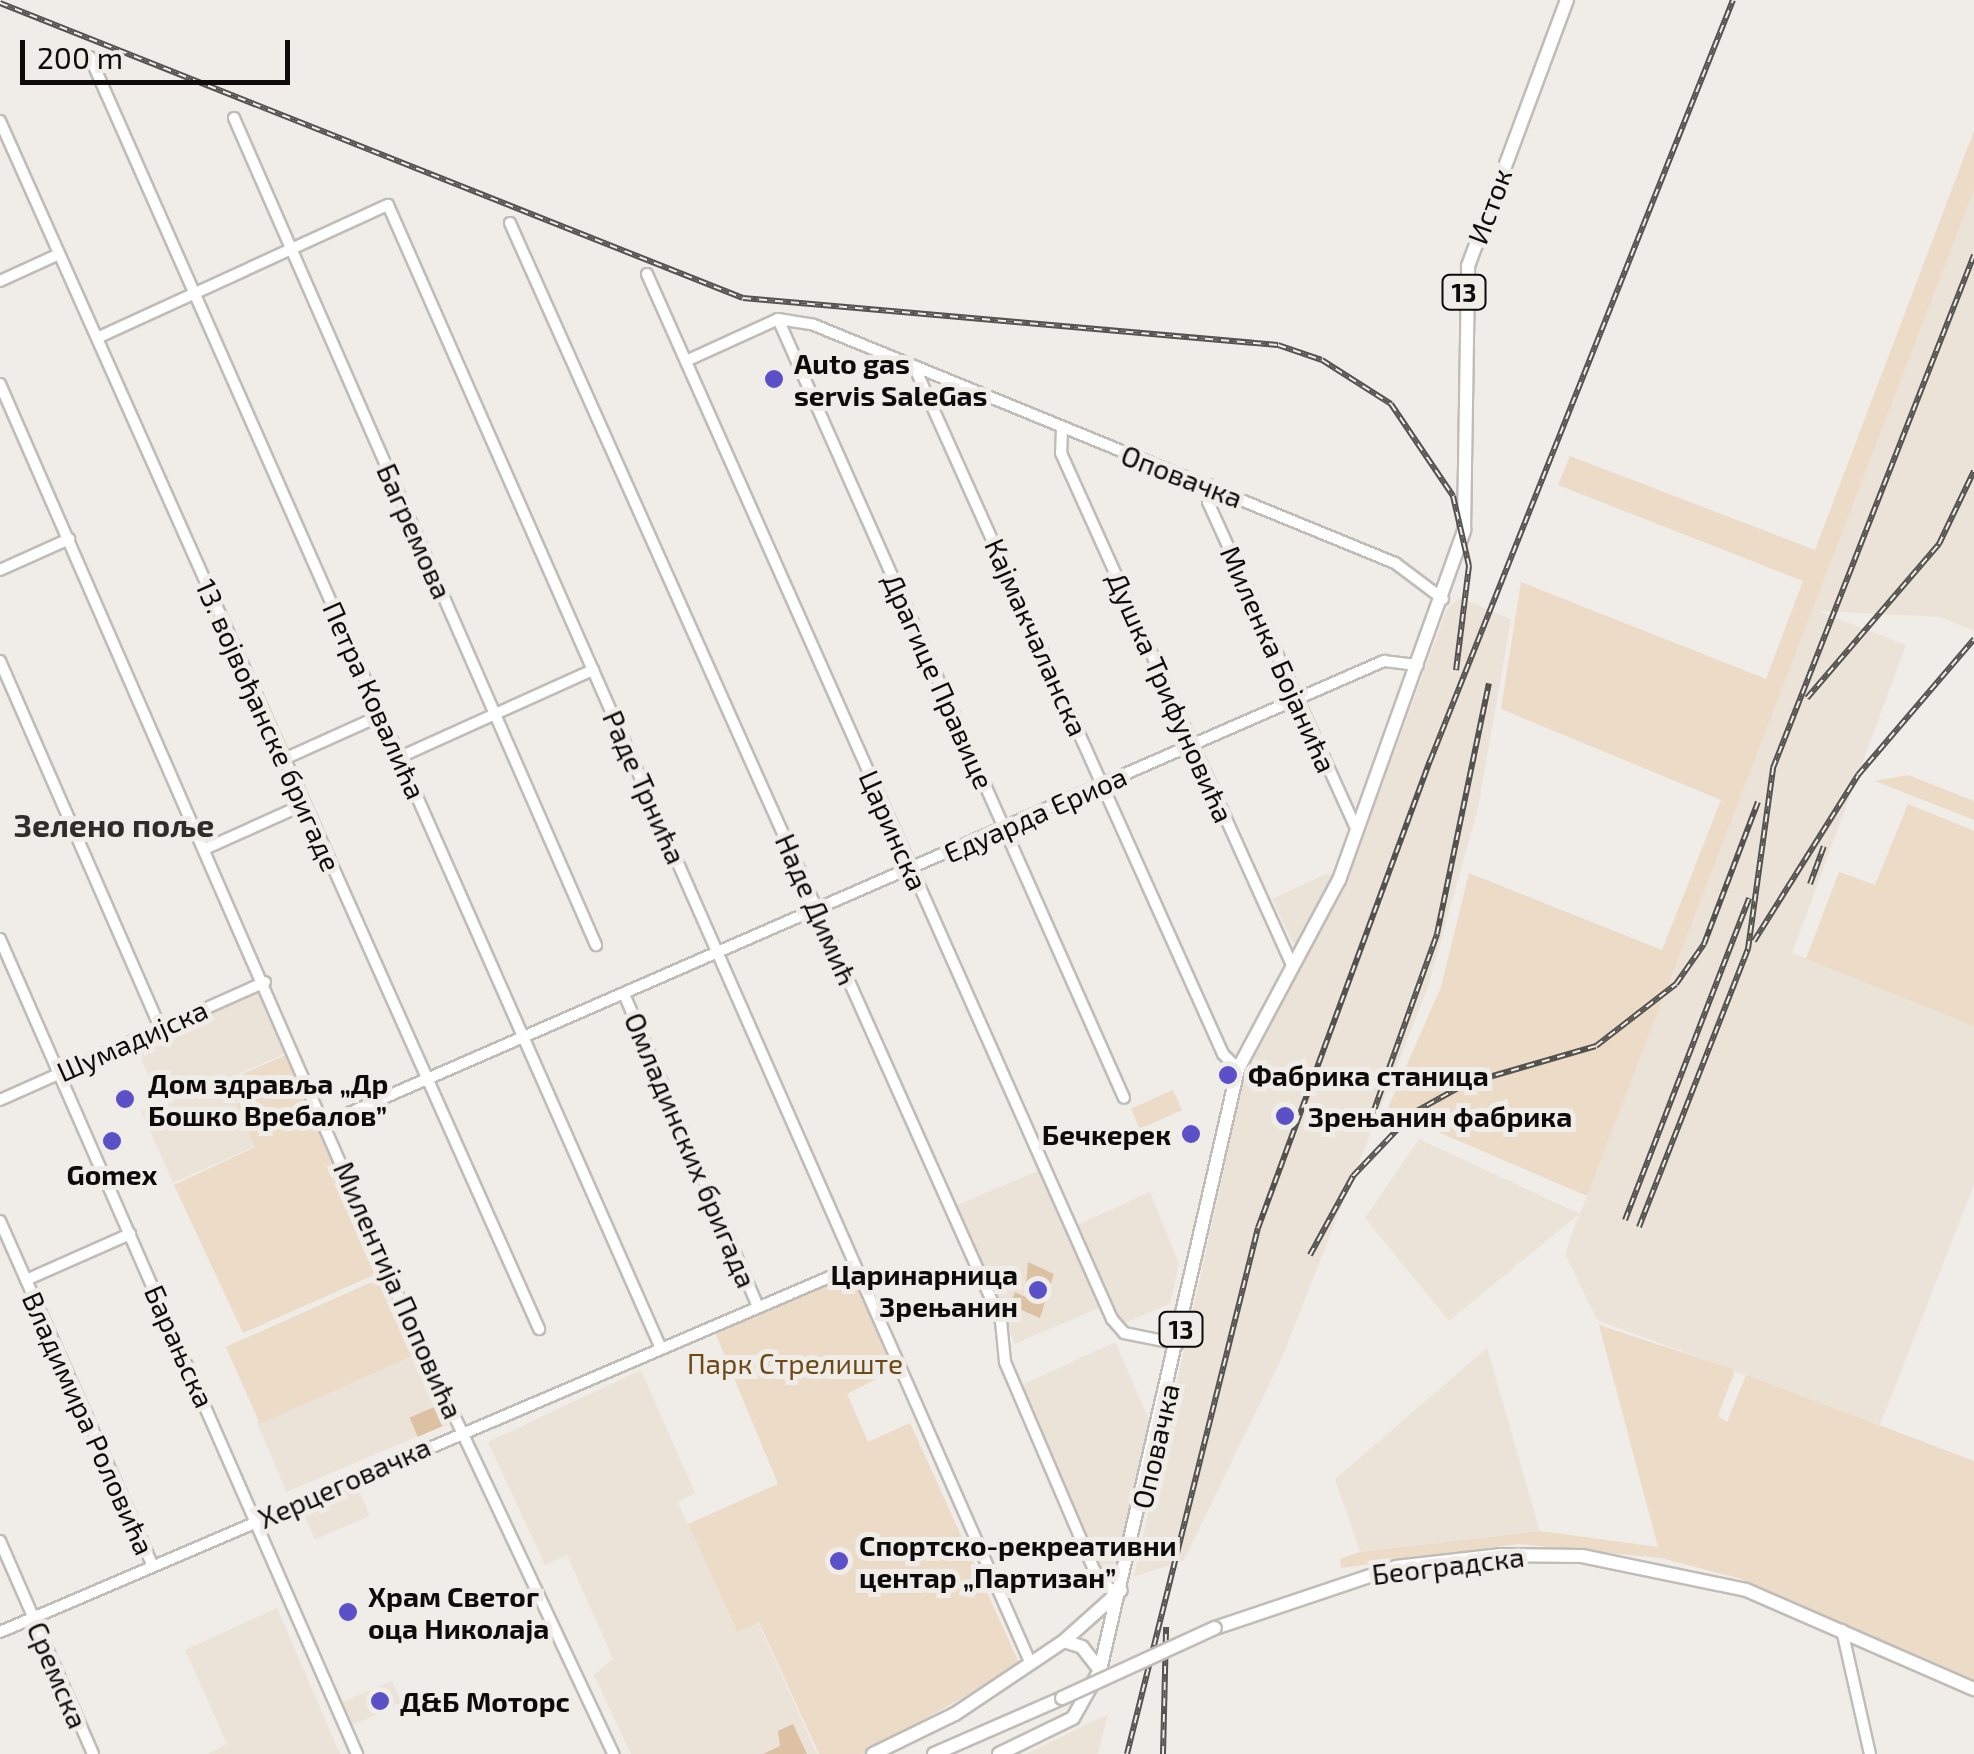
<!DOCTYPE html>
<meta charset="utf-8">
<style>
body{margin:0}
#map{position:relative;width:1974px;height:1754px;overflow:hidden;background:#f0ece8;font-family:"Exo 2",sans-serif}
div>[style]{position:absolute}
.built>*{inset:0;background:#ece3d8;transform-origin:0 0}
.green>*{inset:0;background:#ebdbc7;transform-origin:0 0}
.building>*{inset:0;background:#dcc2a3;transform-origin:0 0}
.roads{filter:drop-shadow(2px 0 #c0bcb8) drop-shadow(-2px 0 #c0bcb8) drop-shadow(0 2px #c0bcb8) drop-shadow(0 -2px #c0bcb8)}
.minor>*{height:10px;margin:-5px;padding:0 5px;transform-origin:5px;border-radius:5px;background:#fff}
.major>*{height:12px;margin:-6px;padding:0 6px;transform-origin:6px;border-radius:6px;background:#fff}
.rail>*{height:6px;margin-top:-3px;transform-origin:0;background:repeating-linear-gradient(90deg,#f0ece8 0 8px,#54524f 0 16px);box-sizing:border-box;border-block:2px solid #54524f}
.bridges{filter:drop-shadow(2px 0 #c0bcb8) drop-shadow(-2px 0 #c0bcb8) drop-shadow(0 2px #c0bcb8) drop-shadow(0 -2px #c0bcb8)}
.major-bridge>*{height:12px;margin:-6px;padding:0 6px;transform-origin:6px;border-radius:6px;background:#fff}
.dots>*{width:28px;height:28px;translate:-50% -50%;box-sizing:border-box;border:5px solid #f0ece8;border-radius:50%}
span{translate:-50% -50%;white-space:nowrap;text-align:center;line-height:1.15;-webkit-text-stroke:10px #f0ece8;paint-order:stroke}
.shield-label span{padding:2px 8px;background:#f0ece8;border:2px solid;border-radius:8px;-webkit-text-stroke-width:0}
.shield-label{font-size:25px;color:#0d0c0a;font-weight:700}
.street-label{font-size:28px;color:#0d0c0a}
.poi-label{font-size:28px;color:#0d0c0a;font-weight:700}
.left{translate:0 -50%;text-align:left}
.right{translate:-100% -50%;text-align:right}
.park-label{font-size:28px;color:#6d4915}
.quarter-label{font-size:32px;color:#2f2c29;font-weight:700}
.scale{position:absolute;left:20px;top:40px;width:270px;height:45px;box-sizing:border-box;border:5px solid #0d0c0a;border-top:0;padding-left:12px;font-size:30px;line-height:35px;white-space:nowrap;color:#0d0c0a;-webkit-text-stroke:8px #f0ece8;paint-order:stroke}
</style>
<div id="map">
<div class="built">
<div style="clip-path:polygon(1974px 190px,1974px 631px,1941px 617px,1818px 611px,1906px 645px,1792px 953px,1974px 1026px,1974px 1185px,1880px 1425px,1597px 1320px,1565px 1254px,1579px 1214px,1449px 1321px,1365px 1218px,1419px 1139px,1580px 1214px)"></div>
<div style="clip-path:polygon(1460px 598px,1511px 619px,1478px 808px,1428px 987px,1281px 1360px,1184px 1560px,1134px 1577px,1245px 1074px,1344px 889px,1447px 609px)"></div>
<div style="clip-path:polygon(1328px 873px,1335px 880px,1297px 951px,1272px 899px)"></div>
<div style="clip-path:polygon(266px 989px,293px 1050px,226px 1080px,255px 1146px,173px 1183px,141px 1111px,160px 1102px,136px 1048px)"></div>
<div style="left:1040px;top:1170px;width:150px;height:91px;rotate:67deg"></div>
<div style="clip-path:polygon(1150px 1192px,1179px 1264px,1170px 1304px,1122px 1324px,1075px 1226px)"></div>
<div style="clip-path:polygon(1115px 1342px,1151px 1424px,1112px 1582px,1097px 1567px,1020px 1386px)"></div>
<div style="clip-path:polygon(1487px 1348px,1540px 1531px,1360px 1552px,1335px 1479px)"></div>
<div style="left:417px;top:1354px;width:76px;height:174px;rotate:67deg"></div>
<div style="clip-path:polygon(641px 1370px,695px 1493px,678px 1502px,736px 1631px,758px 1622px,817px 1754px,631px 1754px,594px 1675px,613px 1659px,567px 1555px,545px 1565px,488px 1442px)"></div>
<div style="left:355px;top:1481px;width:38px;height:60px;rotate:67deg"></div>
<div style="clip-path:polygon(277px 1608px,340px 1754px,207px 1754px,227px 1744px,185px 1650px)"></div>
<div style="left:392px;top:1681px;width:25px;height:61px;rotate:67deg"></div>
<div style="clip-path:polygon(1108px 1714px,1098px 1754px,1026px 1754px)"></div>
</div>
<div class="green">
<div style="clip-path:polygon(1974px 131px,1974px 190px,1587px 1196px,1387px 1110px,1441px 987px,1469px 873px,1662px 950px,1721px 800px,1501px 709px,1521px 582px,1766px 679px,1803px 581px,1558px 485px,1570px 456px,1815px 550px)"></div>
<div style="clip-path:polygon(1908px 775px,1974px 801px,1974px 820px,1875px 781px)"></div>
<div style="clip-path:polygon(1908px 804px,1974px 831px,1974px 1026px,1806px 959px,1839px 872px,1875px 885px)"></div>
<div style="clip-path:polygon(288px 1054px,383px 1271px,243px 1333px,174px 1185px,255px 1147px,227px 1081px)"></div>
<div style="left:1173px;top:1090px;width:22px;height:46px;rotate:66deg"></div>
<div style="clip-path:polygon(853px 1272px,892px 1371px,847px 1394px,868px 1442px,910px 1423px,1020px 1665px,863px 1754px,819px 1754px,759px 1622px,737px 1632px,688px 1524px,778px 1484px,715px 1332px)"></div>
<div style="left:383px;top:1277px;width:84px;height:172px;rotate:66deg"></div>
<div style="clip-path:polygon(1599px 1325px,1735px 1370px,1718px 1416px,1727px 1422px,1746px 1375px,1974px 1461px,1974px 1680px,1738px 1578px,1661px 1558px,1518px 1544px,1341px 1568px,1340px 1559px,1360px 1552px,1540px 1531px,1658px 1547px)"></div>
</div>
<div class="building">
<div style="clip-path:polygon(1028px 1262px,1054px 1274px,1040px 1318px,1010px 1305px,1015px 1292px,1025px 1297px)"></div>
<div style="left:439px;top:1405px;width:21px;height:32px;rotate:67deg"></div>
<div style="clip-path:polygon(793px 1724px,807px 1754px,763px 1754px,780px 1746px,778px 1731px)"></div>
</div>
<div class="roads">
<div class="minor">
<div style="left:90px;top:57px;width:1407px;rotate:66.15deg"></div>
<div style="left:234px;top:118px;width:903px;rotate:66.36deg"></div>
<div style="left:0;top:121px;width:1323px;rotate:65.95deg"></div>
<div style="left:510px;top:223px;width:1203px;rotate:65.91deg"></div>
<div style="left:1001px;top:1321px;width:41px;rotate:84.4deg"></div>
<div style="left:1005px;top:1362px;width:226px;rotate:66.8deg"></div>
<div style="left:1094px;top:1570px;width:33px;rotate:50deg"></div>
<div style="left:647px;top:274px;width:1144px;rotate:66.01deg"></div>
<div style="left:1112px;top:1319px;width:18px;rotate:49deg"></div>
<div style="left:1124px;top:1333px;width:55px;rotate:11.5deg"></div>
<div style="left:0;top:281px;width:65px;rotate:-24.6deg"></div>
<div style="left:778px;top:319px;width:852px;rotate:66.05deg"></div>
<div style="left:97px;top:338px;width:320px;rotate:-24.6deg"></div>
<div style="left:388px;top:205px;width:1592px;rotate:66.22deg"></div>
<div style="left:686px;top:361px;width:101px;rotate:-24.5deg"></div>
<div style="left:778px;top:319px;width:36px;rotate:9deg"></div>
<div style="left:814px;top:325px;width:628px;rotate:22.28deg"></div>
<div style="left:1395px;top:563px;width:60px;rotate:36.9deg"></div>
<div style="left:914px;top:366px;width:754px;rotate:65.81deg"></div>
<div style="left:1223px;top:1054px;width:21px;rotate:45deg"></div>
<div style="left:0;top:384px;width:1009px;rotate:66.41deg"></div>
<div style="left:404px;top:1309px;width:492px;rotate:64.8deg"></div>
<div style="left:1062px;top:428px;width:25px;rotate:92deg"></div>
<div style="left:1061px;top:453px;width:562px;rotate:65.72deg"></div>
<div style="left:1209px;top:485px;width:17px;rotate:93deg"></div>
<div style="left:1208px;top:502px;width:361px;rotate:65.6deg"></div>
<div style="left:0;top:570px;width:76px;rotate:-24.2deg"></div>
<div style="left:0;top:661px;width:399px;rotate:66.4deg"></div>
<div style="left:400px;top:757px;width:212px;rotate:-24.3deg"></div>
<div style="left:284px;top:759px;width:107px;rotate:-24.2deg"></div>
<div style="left:207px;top:848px;width:107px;rotate:-24.2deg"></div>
<div style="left:0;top:939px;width:890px;rotate:66.34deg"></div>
<div style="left:624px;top:994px;width:340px;rotate:66.8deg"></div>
<div style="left:0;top:1100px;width:290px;rotate:-24deg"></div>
<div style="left:324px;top:1124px;width:1157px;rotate:-23.6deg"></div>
<div style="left:1384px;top:661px;width:34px;rotate:7deg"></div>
<div style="left:0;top:1221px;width:377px;rotate:66.1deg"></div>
<div style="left:26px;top:1280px;width:114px;rotate:-23.9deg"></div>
<div style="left:0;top:1541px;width:232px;rotate:66.4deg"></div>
<div style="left:1842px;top:1630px;width:127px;rotate:77.3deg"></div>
<div style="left:0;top:1632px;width:930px;rotate:-23.17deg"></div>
</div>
<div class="major">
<div style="left:1215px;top:1628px;width:191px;rotate:-18.6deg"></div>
<div style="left:1396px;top:1567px;width:106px;rotate:-6.5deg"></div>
<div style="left:1501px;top:1555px;width:81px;rotate:0.7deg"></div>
<div style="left:1582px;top:1556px;width:167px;rotate:11.7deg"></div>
<div style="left:1746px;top:1590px;width:249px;rotate:23.5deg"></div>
<div style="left:1064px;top:1641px;width:19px;rotate:18deg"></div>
<div style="left:1082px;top:1647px;width:29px;rotate:52deg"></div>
<div style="left:873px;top:1754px;width:91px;rotate:-26deg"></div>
<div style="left:955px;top:1714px;width:131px;rotate:-33.8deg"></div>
<div style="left:1064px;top:1641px;width:76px;rotate:-41.8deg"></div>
<div style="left:934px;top:1754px;width:140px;rotate:-23.6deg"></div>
<div style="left:999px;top:1754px;width:82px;rotate:-25.9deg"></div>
<div style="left:1073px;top:1718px;width:55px;rotate:-60.6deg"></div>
<div style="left:1100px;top:1670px;width:617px;rotate:-77.07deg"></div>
<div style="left:1238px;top:1069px;width:214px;rotate:-61.9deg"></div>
<div style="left:1339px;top:880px;width:372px;rotate:-70.3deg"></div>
<div style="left:1464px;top:530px;width:264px;rotate:-89.1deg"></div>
<div style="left:1468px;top:266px;width:284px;rotate:-69.6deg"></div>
</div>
</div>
<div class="rail">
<div style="left:0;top:3px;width:799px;rotate:21.66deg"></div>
<div style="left:743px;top:298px;width:537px;rotate:5.02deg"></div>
<div style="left:1278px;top:345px;width:46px;rotate:18.8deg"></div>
<div style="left:1322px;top:360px;width:82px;rotate:32.5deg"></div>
<div style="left:1391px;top:404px;width:111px;rotate:56deg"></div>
<div style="left:1453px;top:496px;width:72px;rotate:77.1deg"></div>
<div style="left:1469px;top:566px;width:105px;rotate:97.1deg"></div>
<div style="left:1807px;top:698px;width:203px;rotate:-49.4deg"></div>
<div style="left:1939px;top:544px;width:81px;rotate:-64.4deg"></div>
<div style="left:1810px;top:884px;width:40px;rotate:-69.8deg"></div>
<div style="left:1754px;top:941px;width:196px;rotate:-57.9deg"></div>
<div style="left:1858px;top:775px;width:179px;rotate:-49.5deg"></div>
<div style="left:1368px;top:1127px;width:205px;rotate:-70.3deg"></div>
<div style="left:1437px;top:934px;width:256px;rotate:-78.3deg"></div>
<div style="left:1625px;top:1220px;width:345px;rotate:-68.9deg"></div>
<div style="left:1639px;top:1227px;width:299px;rotate:-68.6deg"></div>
<div style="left:1748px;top:949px;width:183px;rotate:-82.1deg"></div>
<div style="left:1773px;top:768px;width:551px;rotate:-68.6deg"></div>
<div style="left:1310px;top:1255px;width:90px;rotate:-61.4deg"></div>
<div style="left:1353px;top:1176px;width:87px;rotate:-46.4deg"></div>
<div style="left:1413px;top:1113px;width:60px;rotate:-29.1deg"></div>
<div style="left:1465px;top:1084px;width:136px;rotate:-16.2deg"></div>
<div style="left:1596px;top:1046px;width:101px;rotate:-37.8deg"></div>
<div style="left:1676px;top:984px;width:49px;rotate:-55deg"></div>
<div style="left:1704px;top:944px;width:152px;rotate:-69.2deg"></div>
<div style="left:1127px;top:1754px;width:542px;rotate:-76.02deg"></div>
<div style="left:1258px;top:1228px;width:498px;rotate:-69.8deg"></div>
<div style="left:1430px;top:761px;width:819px;rotate:-68.29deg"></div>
<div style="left:1163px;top:1754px;width:127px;rotate:-88.6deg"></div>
</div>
<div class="bridges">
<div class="major-bridge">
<div style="left:1062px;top:1698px;width:168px;rotate:-24.6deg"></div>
</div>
</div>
<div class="dots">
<div style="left:774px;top:379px;background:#5b50c8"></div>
<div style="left:1228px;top:1075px;background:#5b50c8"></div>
<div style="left:125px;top:1099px;background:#5b50c8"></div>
<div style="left:1285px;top:1116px;background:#5b50c8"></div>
<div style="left:1191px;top:1134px;background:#5b50c8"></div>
<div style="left:112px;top:1141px;background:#5b50c8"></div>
<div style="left:1038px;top:1290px;background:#5b50c8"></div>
<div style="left:839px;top:1561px;background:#5b50c8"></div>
<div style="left:348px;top:1612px;background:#5b50c8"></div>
<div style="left:380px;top:1701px;background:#5b50c8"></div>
</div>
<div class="shield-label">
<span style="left:1464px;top:292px">13</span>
<span style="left:1181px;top:1329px">13</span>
</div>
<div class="street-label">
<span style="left:1489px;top:206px;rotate:-70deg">Исток</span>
<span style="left:1182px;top:476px;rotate:21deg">Оповачка</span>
<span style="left:415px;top:531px;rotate:66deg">Багремова</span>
<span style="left:1037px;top:637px;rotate:66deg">Кајмакчаланска</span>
<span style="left:1279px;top:659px;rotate:66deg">Миленка Бојанића</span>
<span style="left:939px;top:681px;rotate:66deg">Драгице Правице</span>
<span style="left:1171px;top:697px;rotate:66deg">Душка Трифуновића</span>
<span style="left:375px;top:700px;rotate:66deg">Петра Ковалића</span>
<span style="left:269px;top:725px;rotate:66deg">13. војвођанске бригаде</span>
<span style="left:645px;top:787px;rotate:66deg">Раде Трнића</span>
<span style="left:1035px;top:814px;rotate:-24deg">Едуарда Ериоа</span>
<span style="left:894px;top:830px;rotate:66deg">Царинска</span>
<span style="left:817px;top:909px;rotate:66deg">Наде Димић</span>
<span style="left:132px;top:1040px;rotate:-24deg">Шумадијска</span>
<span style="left:691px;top:1150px;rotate:67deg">Омладинских бригада</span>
<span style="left:399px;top:1290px;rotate:66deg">Милентија Поповића</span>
<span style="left:180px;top:1346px;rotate:66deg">Барањска</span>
<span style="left:89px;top:1423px;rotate:66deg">Владимира Роловића</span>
<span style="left:1155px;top:1446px;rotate:-77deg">Оповачка</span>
<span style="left:344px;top:1482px;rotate:-24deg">Херцеговачка</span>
<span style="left:1448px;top:1565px;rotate:-7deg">Београдска</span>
<span style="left:58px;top:1675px;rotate:67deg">Сремска</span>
</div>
<div class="poi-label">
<span class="left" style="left:794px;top:379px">Auto gas<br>servis SaleGas</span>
<span class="left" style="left:1248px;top:1075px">Фабрика станица</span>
<span class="left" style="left:148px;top:1099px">Дом здравља „Др<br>Бошко Вребалов”</span>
<span class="left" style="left:1308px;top:1116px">Зрењанин фабрика</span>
<span class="right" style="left:1171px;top:1134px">Бечкерек</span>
<span style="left:112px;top:1174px">Gomex</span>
<span class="right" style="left:1018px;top:1290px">Царинарница<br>Зрењанин</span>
<span class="left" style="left:859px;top:1561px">Спортско-рекреативни<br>центар „Партизан”</span>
<span class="left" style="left:368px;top:1612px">Храм Светог<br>оца Николаја</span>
<span class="left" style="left:400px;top:1701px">Д&amp;Б Моторс</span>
</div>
<div class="park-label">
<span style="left:795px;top:1363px">Парк Стрелиште</span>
</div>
<div class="quarter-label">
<span style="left:114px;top:824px">Зелено поље</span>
</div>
<div class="scale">200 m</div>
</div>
